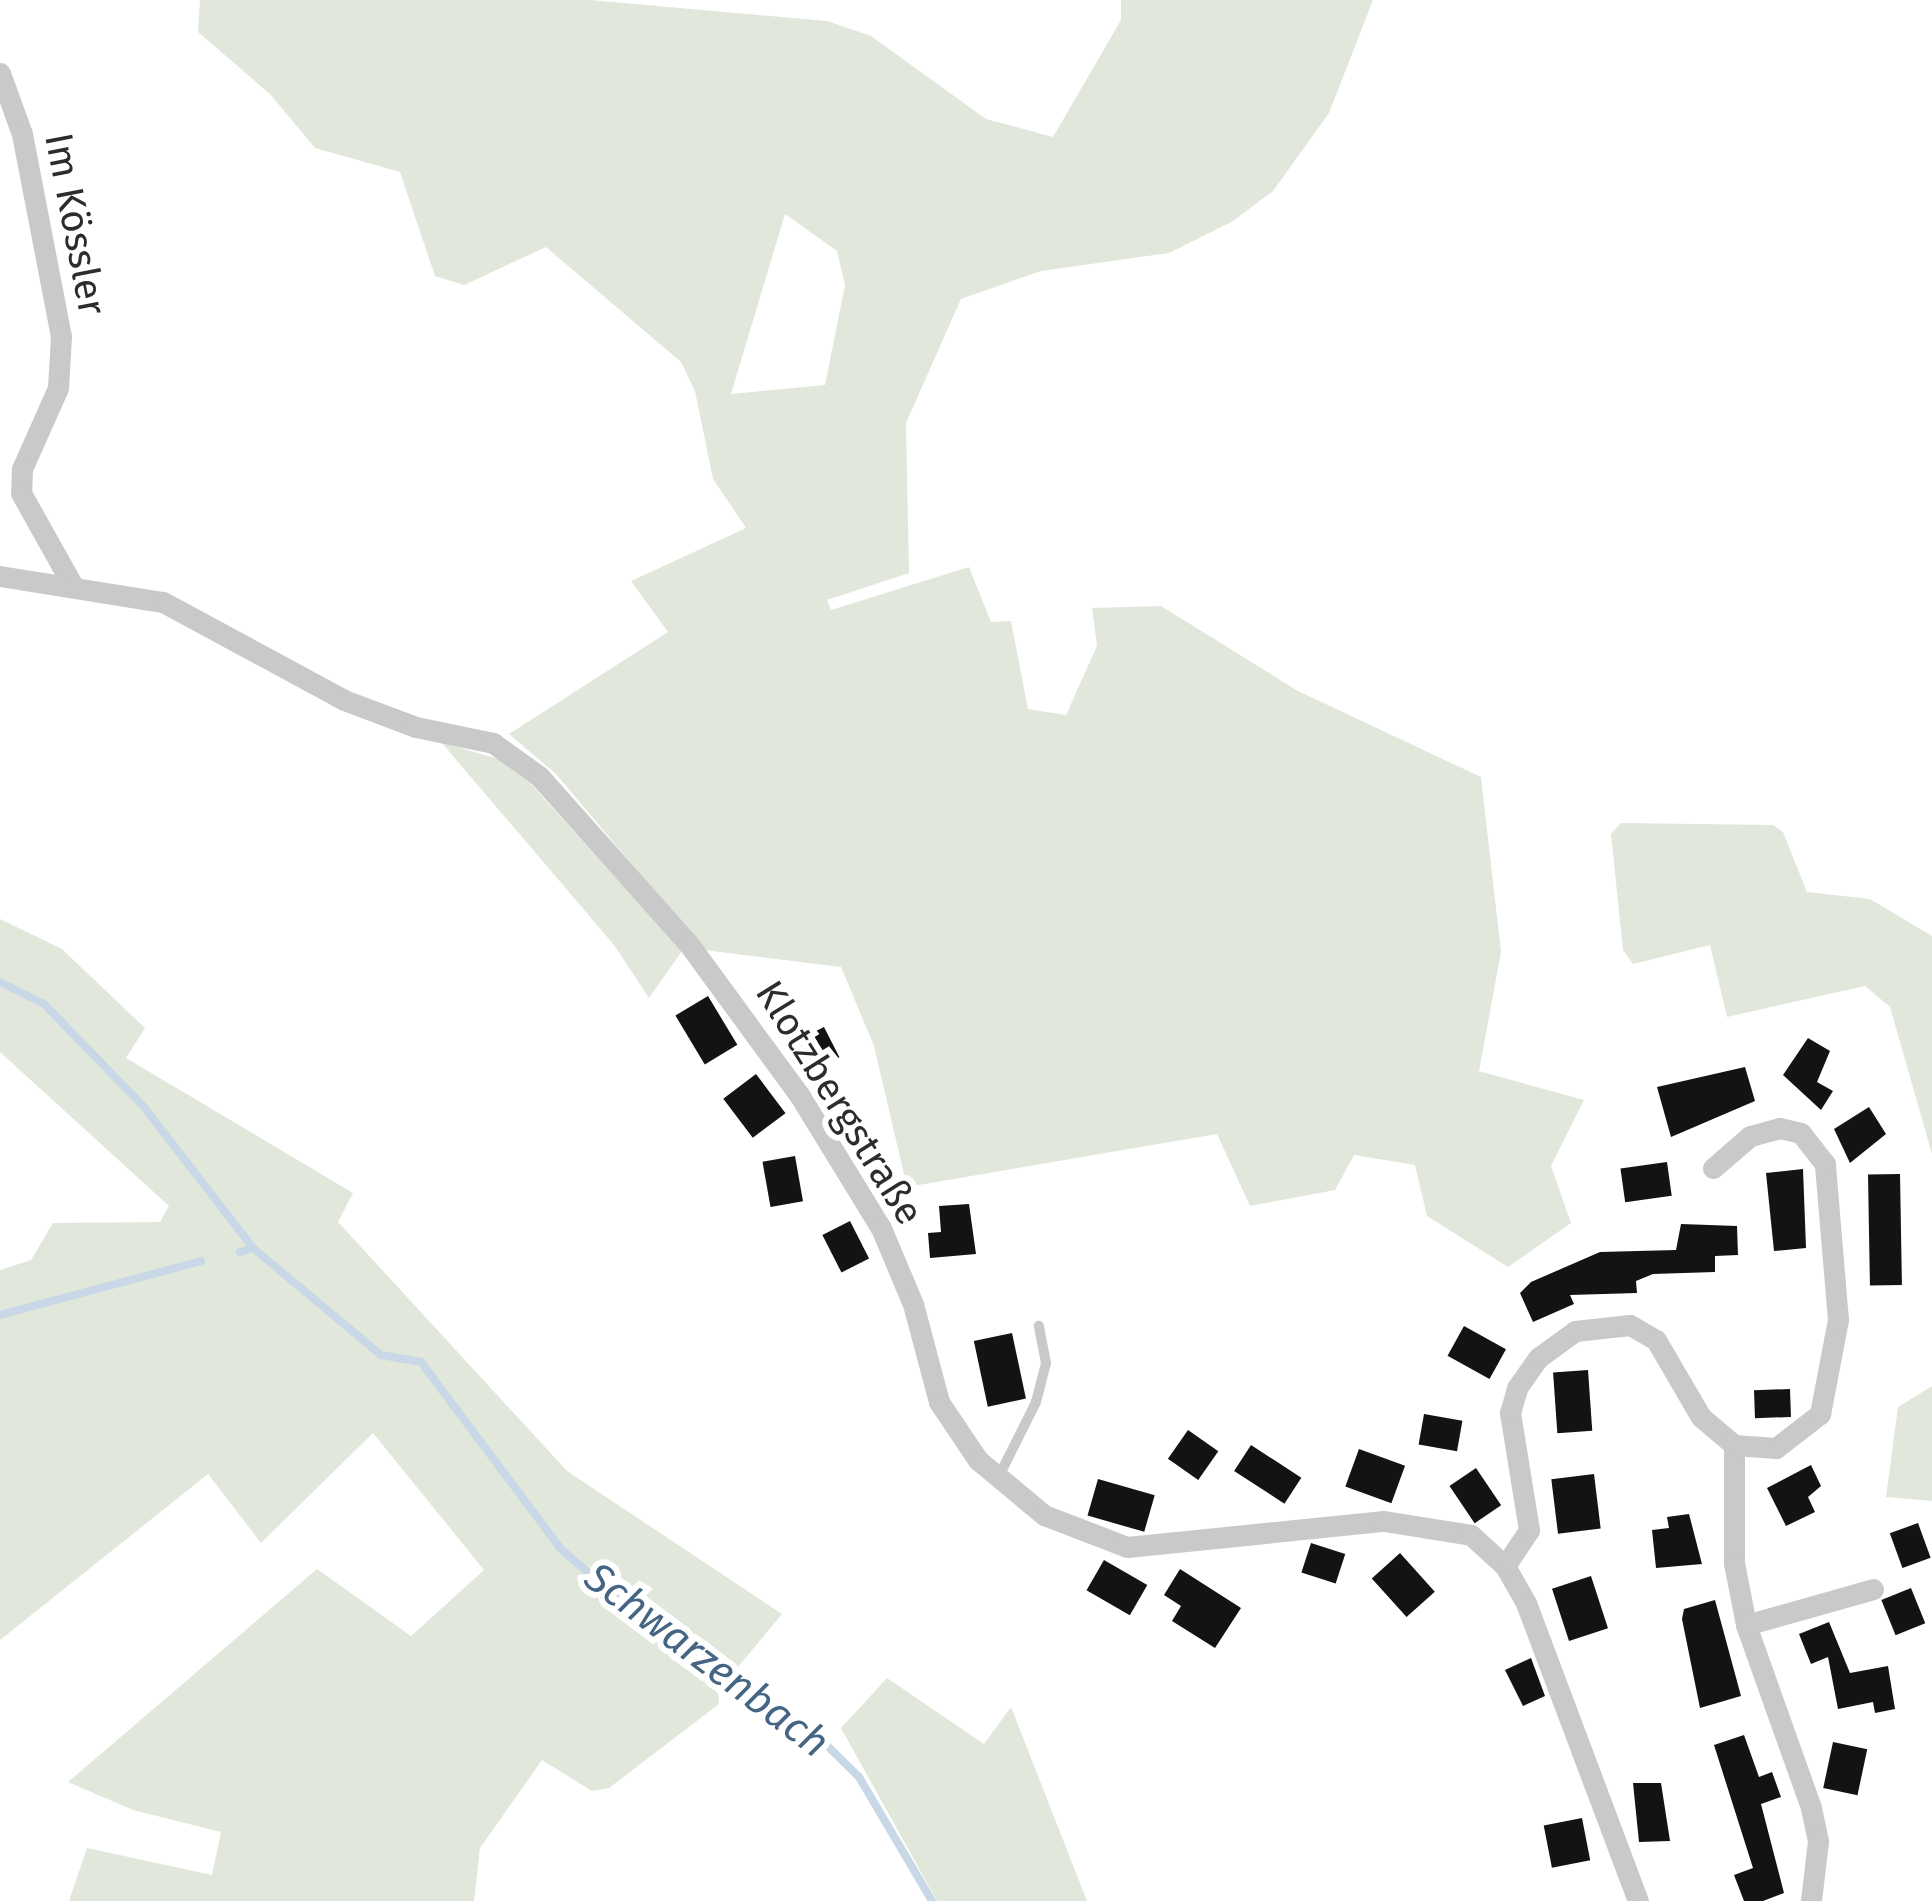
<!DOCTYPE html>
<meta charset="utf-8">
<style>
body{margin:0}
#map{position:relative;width:1932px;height:1901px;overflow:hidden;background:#fff;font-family:"Fira Sans",sans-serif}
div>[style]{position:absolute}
.green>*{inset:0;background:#e1e8db}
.stream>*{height:8px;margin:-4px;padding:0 4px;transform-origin:4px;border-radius:4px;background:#c9d8e6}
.building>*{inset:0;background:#131313;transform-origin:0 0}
.service>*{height:10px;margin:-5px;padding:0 5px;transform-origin:5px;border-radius:5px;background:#c9c9c9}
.minor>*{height:21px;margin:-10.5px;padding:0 10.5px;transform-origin:10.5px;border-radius:10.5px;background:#c9c9c9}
span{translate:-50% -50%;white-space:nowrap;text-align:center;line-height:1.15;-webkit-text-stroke:12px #fff;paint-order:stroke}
.street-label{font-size:39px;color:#2c2c2c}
.water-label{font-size:42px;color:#446684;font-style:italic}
</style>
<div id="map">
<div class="green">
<div style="clip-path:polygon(evenodd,200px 0,590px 0,827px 21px,871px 36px,986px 119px,1053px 137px,1121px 20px,1121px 0,1373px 0,1329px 113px,1273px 191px,1233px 221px,1169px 253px,1041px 271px,961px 299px,906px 423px,909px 573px,827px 600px,831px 610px,969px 567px,991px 622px,1011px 621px,1028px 709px,1066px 715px,1097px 646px,1092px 608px,1161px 606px,1298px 691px,1481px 777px,1501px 952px,1479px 1071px,1584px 1100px,1551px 1166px,1571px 1223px,1508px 1267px,1427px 1216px,1415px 1165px,1354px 1155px,1335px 1190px,1250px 1206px,1217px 1134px,907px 1187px,874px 1046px,841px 967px,704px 950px,556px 774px,509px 734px,668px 632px,631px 581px,746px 528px,713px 479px,695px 391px,681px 362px,546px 247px,464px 285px,435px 276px,400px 172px,315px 148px,271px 95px,198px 32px,200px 0,785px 214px,837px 251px,845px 285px,825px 385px,731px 394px,785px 214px)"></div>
<div style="clip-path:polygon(441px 742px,498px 759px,530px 783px,682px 951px,649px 998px,614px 945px)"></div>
<div style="clip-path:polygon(1621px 823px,1773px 825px,1783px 832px,1807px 892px,1870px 899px,1932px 936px,1932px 1154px,1890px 1007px,1865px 986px,1727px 1017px,1710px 945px,1633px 964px,1623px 950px,1611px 834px)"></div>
<div style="clip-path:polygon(0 919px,62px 949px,145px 1028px,126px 1058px,353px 1193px,338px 1222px,567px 1471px,782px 1614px,718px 1691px,719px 1704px,609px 1788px,592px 1791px,542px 1760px,480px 1848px,474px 1901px,69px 1901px,87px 1848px,212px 1875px,221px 1832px,133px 1810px,68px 1782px,317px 1569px,411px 1636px,484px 1570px,373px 1433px,261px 1543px,208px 1474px,0 1640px,0 1270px,31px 1260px,53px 1223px,160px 1222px,169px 1206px,0 1052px)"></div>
<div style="clip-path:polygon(1932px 1386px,1932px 1501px,1886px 1497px,1898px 1407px)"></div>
<div style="clip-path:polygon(887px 1678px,984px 1744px,1011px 1707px,1087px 1901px,937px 1901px,841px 1728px)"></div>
</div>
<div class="stream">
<div style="left:0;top:982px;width:49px;rotate:26.6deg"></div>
<div style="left:44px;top:1004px;width:144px;rotate:45.8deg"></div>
<div style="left:144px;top:1107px;width:178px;rotate:52.3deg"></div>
<div style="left:253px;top:1248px;width:14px;rotate:163deg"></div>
<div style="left:253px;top:1248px;width:167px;rotate:39.9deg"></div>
<div style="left:381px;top:1355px;width:41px;rotate:9.9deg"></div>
<div style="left:421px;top:1362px;width:234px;rotate:53.2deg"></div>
<div style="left:561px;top:1549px;width:89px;rotate:40.9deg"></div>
<div style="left:628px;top:1607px;width:211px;rotate:33.4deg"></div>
<div style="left:804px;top:1723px;width:77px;rotate:44.5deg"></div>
<div style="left:859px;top:1777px;width:144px;rotate:59.5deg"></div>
<div style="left:0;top:1315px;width:208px;rotate:-15deg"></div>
</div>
<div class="building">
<div style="left:708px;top:996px;width:57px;height:38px;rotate:59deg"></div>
<div style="left:824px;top:1027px;width:34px;height:30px;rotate:63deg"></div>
<div style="clip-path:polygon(1808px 1038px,1830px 1051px,1817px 1082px,1833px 1091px,1821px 1110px,1783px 1075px)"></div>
<div style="clip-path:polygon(1745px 1067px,1755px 1101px,1671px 1137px,1657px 1087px)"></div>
<div style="left:756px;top:1074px;width:49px;height:41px;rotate:53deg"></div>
<div style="clip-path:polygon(1869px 1107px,1886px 1134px,1850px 1163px,1834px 1129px)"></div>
<div style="left:795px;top:1156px;width:46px;height:33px;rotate:80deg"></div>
<div style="left:1667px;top:1162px;width:34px;height:47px;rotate:82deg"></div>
<div style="clip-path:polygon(1803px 1169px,1806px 1248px,1774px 1251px,1766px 1173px)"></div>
<div style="left:1900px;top:1174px;width:111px;height:32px;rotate:89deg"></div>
<div style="clip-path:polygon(969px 1204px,976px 1254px,930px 1258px,928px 1233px,941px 1232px,939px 1206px)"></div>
<div style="left:850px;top:1221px;width:42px;height:31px;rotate:63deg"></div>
<div style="clip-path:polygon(1681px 1224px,1737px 1226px,1738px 1255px,1715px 1256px,1715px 1272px,1653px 1274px,1636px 1281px,1637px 1293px,1570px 1295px,1574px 1304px,1533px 1322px,1520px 1293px,1531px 1282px,1600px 1252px,1676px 1250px)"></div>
<div style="left:1464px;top:1326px;width:48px;height:34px;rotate:29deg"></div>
<div style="left:1012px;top:1333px;width:67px;height:39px;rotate:78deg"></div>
<div style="left:1588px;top:1370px;width:61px;height:35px;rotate:86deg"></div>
<div style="left:1790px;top:1389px;width:28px;height:36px;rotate:88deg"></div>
<div style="left:1424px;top:1414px;width:39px;height:31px;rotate:10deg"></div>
<div style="left:1188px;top:1430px;width:37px;height:35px;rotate:35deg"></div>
<div style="left:1251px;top:1445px;width:60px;height:31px;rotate:33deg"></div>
<div style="left:1359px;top:1449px;width:49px;height:40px;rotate:20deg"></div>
<div style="clip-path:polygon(1811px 1465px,1821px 1486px,1808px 1497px,1815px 1512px,1786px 1526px,1767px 1488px)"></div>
<div style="left:1476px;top:1468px;width:45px;height:32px;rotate:56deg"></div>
<div style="left:1594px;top:1474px;width:55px;height:43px;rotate:83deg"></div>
<div style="left:1098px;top:1479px;width:59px;height:38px;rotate:16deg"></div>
<div style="clip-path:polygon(1689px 1514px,1702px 1564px,1656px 1568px,1652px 1530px,1669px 1528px,1667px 1517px)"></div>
<div style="left:1918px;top:1523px;width:37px;height:30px;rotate:70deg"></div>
<div style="left:1311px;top:1543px;width:36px;height:31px;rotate:18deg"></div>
<div style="left:1400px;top:1553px;width:52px;height:38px;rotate:48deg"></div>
<div style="left:1104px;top:1560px;width:50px;height:35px;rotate:30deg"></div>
<div style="clip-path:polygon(1180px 1569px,1241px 1608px,1215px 1648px,1172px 1621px,1181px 1606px,1164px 1595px)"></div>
<div style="left:1591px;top:1576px;width:55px;height:41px;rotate:72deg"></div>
<div style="left:1911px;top:1588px;width:38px;height:32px;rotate:68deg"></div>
<div style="clip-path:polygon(1715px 1600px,1741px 1696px,1700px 1708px,1682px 1619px,1684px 1609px)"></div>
<div style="clip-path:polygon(1829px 1622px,1850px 1673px,1888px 1666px,1895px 1709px,1875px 1713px,1873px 1702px,1838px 1709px,1828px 1657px,1811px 1664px,1799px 1634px)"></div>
<div style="clip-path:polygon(1531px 1658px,1545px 1696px,1523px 1706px,1505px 1670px)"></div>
<div style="clip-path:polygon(1744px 1735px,1759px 1777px,1772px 1772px,1781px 1797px,1761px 1804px,1784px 1893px,1763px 1901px,1744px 1901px,1734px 1875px,1753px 1868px,1714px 1745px)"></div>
<div style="left:1833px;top:1742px;width:35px;height:47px;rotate:12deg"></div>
<div style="clip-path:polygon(1633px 1783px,1661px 1783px,1670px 1841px,1639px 1842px)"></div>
<div style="left:1582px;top:1818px;width:43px;height:39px;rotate:79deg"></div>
</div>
<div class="service">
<div style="left:998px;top:1478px;width:85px;rotate:-63.4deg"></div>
<div style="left:1036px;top:1402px;width:40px;rotate:-75.6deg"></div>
<div style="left:1046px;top:1363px;width:38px;rotate:-101deg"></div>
</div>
<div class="minor">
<div style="left:0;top:73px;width:65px;rotate:70.2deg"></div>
<div style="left:22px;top:134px;width:206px;rotate:79.1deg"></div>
<div style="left:61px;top:336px;width:52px;rotate:93.3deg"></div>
<div style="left:58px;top:388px;width:89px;rotate:114deg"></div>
<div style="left:22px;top:469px;width:24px;rotate:92deg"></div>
<div style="left:21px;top:493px;width:107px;rotate:60.8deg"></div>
<div style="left:0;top:576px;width:165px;rotate:9.1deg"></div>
<div style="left:163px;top:602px;width:206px;rotate:28.4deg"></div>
<div style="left:344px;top:700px;width:77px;rotate:20.6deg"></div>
<div style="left:416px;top:727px;width:79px;rotate:11.7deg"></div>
<div style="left:493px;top:743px;width:57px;rotate:35.7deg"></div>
<div style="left:539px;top:776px;width:224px;rotate:48.3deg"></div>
<div style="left:688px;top:943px;width:190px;rotate:53.8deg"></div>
<div style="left:800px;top:1096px;width:155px;rotate:58.5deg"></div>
<div style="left:881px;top:1228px;width:82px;rotate:67.2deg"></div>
<div style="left:913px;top:1304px;width:101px;rotate:75.1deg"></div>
<div style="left:939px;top:1402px;width:70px;rotate:56.1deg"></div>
<div style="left:978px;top:1460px;width:86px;rotate:39.8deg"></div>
<div style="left:1044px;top:1515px;width:89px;rotate:21.1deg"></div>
<div style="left:1127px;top:1547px;width:258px;rotate:-5.8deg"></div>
<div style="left:1384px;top:1521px;width:88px;rotate:9.1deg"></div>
<div style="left:1471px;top:1535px;width:46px;rotate:42.4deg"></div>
<div style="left:1505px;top:1566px;width:43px;rotate:60.4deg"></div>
<div style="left:1526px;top:1603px;width:318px;rotate:69.4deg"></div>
<div style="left:1734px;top:1445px;width:118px;rotate:90deg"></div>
<div style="left:1734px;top:1563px;width:63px;rotate:79deg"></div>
<div style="left:1746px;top:1625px;width:194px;rotate:70.4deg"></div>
<div style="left:1811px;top:1808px;width:34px;rotate:78deg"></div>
<div style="left:1818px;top:1841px;width:60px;rotate:96.7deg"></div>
<div style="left:1505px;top:1566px;width:43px;rotate:-56.3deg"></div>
<div style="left:1529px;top:1530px;width:119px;rotate:-99.2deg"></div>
<div style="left:1510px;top:1413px;width:26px;rotate:-74deg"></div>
<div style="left:1517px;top:1388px;width:37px;rotate:-55deg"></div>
<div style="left:1538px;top:1358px;width:46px;rotate:-36.1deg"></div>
<div style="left:1575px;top:1331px;width:55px;rotate:-6.2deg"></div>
<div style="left:1630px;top:1325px;width:30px;rotate:30deg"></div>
<div style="left:1656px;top:1340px;width:89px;rotate:59.7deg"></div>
<div style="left:1701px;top:1417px;width:43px;rotate:40.3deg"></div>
<div style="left:1734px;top:1445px;width:42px;rotate:4.1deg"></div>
<div style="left:1776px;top:1448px;width:56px;rotate:-37.7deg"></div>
<div style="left:1820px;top:1414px;width:96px;rotate:-79.2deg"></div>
<div style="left:1838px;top:1320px;width:157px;rotate:-94.8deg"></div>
<div style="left:1825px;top:1164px;width:39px;rotate:-128deg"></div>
<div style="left:1801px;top:1133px;width:22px;rotate:-167deg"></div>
<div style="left:1780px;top:1128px;width:31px;rotate:165deg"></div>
<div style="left:1750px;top:1136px;width:49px;rotate:139.1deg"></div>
<div style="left:1746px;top:1625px;width:132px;rotate:-15.8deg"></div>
</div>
<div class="street-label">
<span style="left:75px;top:224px;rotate:79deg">Im Kössler</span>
<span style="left:839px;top:1103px;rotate:58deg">Klotzbergstraße</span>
</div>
<div class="water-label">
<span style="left:707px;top:1660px;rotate:37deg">Schwarzenbach</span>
</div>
</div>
